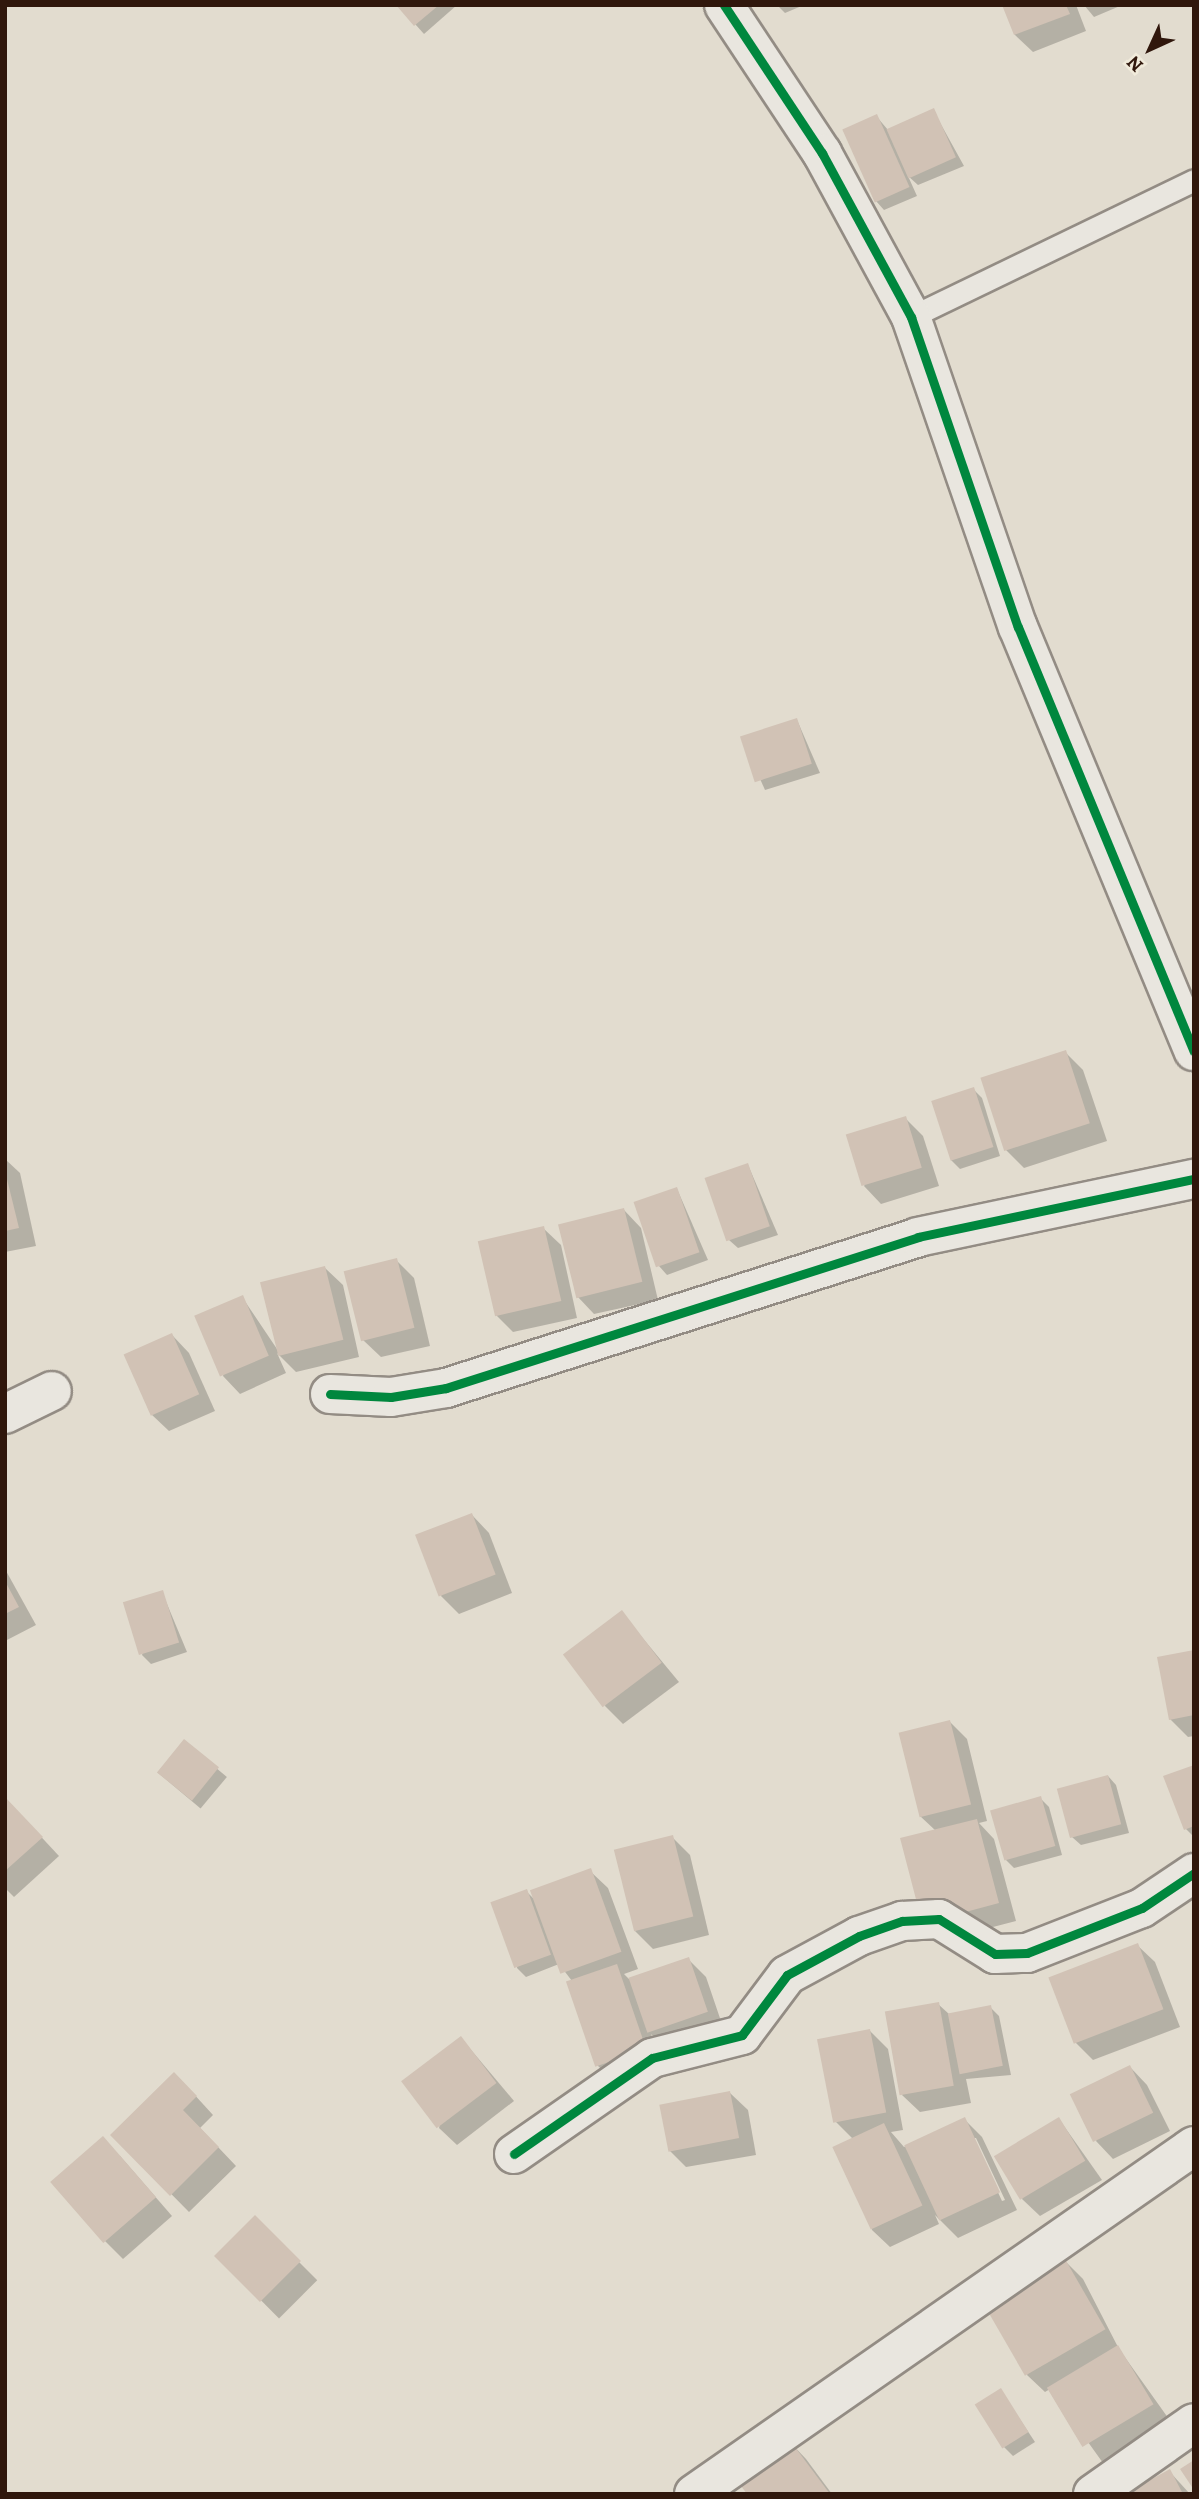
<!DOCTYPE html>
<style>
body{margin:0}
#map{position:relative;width:1199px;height:2499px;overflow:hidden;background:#e2dccf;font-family:Alegreya,serif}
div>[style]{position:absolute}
.shadow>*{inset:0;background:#0003;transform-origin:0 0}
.building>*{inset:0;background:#d1c2b5;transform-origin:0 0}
.roads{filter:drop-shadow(2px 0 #938c84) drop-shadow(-2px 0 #938c84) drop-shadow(0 2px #938c84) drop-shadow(0 -2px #938c84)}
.lane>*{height:21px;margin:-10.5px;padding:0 10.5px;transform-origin:10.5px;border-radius:10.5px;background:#e9e6df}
.street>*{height:38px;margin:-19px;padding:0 19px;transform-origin:19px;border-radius:19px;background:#e9e6df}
.cycleway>*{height:9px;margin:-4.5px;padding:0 4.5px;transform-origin:4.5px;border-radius:4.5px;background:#00873e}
span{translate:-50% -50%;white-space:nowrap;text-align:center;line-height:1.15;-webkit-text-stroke:5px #f1ebdb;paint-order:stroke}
.frame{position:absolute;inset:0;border:7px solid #30170c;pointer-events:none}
.north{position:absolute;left:1115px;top:14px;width:70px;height:70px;-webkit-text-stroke:5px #f1ebdb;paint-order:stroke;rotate:225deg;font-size:19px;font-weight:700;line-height:28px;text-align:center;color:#30170c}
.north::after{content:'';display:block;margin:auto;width:24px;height:32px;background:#30170c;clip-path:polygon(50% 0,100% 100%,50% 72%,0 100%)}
</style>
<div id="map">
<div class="shadow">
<div style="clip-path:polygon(398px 5px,457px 5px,424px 34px)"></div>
<div style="clip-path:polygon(777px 5px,804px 5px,785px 13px)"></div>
<div style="clip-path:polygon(1004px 5px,1076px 5px,1086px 31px,1033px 52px,1015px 35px)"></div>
<div style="clip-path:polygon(1084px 5px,1120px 5px,1120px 6px,1094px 17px)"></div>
<div style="clip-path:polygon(933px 110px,964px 166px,918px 185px,908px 176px,917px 196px,884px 210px,876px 201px,877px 117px,888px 130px)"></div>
<div style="clip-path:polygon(797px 720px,820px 773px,765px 790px,742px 738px)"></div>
<div style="clip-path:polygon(1065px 1052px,1083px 1070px,1107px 1141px,1024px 1168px,1006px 1150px)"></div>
<div style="clip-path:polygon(973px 1089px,982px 1098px,1000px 1156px,960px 1169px,951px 1160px)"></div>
<div style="clip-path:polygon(905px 1118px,923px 1136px,939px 1186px,881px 1204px,864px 1186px)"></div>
<div style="clip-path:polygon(5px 1159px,20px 1173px,36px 1246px,5px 1252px)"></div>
<div style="clip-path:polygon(748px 1165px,778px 1235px,738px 1248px,729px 1240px)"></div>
<div style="clip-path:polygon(677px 1189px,708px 1260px,667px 1275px,659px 1266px)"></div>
<div style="clip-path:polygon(624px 1210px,641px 1228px,658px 1300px,594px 1314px,577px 1296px)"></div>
<div style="clip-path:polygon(543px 1228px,561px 1245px,577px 1318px,513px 1332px,496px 1315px)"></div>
<div style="clip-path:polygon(396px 1260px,414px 1278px,430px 1346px,381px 1357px,363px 1340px)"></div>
<div style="clip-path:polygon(325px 1268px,343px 1285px,359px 1357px,296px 1372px,277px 1353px,286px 1373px,240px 1394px,223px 1376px,242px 1297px,277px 1349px)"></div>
<div style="clip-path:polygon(172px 1335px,189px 1353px,215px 1411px,169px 1431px,151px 1414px)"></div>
<div style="clip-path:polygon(472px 1515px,489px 1533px,512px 1593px,459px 1614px,441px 1596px)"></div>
<div style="clip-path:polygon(5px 1569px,36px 1625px,5px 1641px)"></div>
<div style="clip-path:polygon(162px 1592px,187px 1652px,151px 1664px,142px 1655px)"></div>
<div style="clip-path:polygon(621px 1612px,679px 1682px,623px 1724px,605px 1706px)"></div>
<div style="clip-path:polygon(1194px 1652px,1194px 1736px,1188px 1737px,1170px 1719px)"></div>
<div style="clip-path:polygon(949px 1721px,967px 1739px,987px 1821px,979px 1823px,994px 1839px,1016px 1921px,966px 1934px,937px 1924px,936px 1831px,920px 1816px)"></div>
<div style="left:184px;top:1741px;width:56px;height:41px;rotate:40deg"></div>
<div style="clip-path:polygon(1194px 1766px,1194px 1837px,1186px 1829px)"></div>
<div style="clip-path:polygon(1108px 1776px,1116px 1785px,1129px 1833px,1081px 1845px,1072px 1837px)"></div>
<div style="clip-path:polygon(5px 1798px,59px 1856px,14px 1897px,5px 1888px)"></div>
<div style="clip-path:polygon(1040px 1798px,1049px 1807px,1062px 1855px,1014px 1868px,1005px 1859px)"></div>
<div style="clip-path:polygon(672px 1837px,690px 1855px,709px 1935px,653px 1949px,635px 1931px)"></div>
<div style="clip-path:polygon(590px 1871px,608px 1888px,638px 1969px,624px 1974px,629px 1979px,688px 1959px,706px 1977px,724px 2030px,666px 2049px,651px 2034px,662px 2066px,615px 2082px,597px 2065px,572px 1981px,559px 1964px,526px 1977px,517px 1968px,526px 1891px,536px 1901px)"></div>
<div style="clip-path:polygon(1137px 1945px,1155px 1962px,1180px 2027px,1093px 2060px,1075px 2042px,1050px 1978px)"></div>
<div style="clip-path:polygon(938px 2004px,949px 2014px,990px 2007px,999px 2016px,1011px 2075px,966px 2079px,971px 2103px,920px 2112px,902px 2095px)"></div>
<div style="clip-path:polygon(evenodd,870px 2031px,888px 2049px,903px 2130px,891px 2132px,904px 2147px,964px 2119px,982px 2137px,1017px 2210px,958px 2238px,935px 2215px,939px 2224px,890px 2247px,872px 2230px,853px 2139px,835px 2121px,870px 2031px,973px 2138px,976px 2138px,1005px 2200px,1002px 2201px,973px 2138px)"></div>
<div style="clip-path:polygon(461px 2038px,514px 2101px,457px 2145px,439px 2128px)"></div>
<div style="clip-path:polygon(1130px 2067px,1147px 2085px,1170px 2131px,1113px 2159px,1096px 2141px)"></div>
<div style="clip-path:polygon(192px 2092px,213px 2115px,200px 2128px,236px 2166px,189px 2212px,113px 2135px)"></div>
<div style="clip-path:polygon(730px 2093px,748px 2110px,756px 2155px,686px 2167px,668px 2149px)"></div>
<div style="clip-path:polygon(1059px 2119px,1102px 2180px,1040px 2216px,1022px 2199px)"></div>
<div style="clip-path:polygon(120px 2156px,172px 2216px,123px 2259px,105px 2241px)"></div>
<div style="left:255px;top:2218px;width:88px;height:54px;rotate:45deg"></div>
<div style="clip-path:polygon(1065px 2261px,1083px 2279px,1119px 2349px,1171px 2422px,1103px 2463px,1050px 2389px,1045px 2392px,1027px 2375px)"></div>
<div style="clip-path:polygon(1001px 2391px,1035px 2442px,1013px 2456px,1004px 2447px)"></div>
<div style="clip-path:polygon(789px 2441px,806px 2459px,832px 2494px,749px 2494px)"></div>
<div style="clip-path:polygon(1169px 2471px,1190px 2494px,1129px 2494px)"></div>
</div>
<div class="building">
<div style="clip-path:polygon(396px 5px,439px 5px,414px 26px)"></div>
<div style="clip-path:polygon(1002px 5px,1066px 5px,1070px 14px,1014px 35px)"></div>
<div style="left:934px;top:108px;width:54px;height:52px;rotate:66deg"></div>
<div style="left:877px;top:114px;width:80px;height:38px;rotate:66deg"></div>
<div style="left:797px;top:718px;width:48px;height:60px;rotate:72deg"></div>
<div style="left:1066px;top:1050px;width:77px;height:90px;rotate:72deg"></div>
<div style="left:974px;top:1087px;width:63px;height:45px;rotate:72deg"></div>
<div style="left:906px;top:1116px;width:54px;height:63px;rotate:73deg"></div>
<div style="left:748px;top:1163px;width:67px;height:46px;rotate:71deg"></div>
<div style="clip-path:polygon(5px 1171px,19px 1228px,5px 1231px)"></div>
<div style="left:677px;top:1187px;width:69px;height:46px;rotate:71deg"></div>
<div style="left:624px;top:1208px;width:76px;height:68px;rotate:76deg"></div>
<div style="left:544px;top:1226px;width:77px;height:68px;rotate:77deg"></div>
<div style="left:397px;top:1258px;width:72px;height:55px;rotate:76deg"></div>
<div style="left:325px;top:1266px;width:76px;height:67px;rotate:76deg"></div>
<div style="left:243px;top:1295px;width:66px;height:53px;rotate:67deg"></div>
<div style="left:172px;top:1333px;width:67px;height:53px;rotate:66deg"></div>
<div style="left:472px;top:1513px;width:66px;height:61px;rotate:69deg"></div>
<div style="clip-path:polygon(5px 1581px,19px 1607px,5px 1614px)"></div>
<div style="left:163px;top:1590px;width:55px;height:42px;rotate:73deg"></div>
<div style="left:622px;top:1610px;width:66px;height:74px;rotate:53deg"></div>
<div style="clip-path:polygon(1194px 1650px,1194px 1715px,1169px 1720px,1157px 1657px)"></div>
<div style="left:950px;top:1720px;width:87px;height:53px;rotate:76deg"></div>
<div style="left:184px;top:1739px;width:45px;height:43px;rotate:39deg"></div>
<div style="clip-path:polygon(1194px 1765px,1194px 1826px,1184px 1830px,1163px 1776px)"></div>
<div style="left:1108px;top:1775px;width:51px;height:53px;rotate:75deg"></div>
<div style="left:1041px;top:1796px;width:52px;height:53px;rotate:74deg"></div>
<div style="clip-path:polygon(5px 1797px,43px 1837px,5px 1871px)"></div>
<div style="clip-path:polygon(977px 1819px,999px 1903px,947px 1917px,943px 1900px,918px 1907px,900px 1838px)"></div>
<div style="left:673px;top:1835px;width:84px;height:61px;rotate:76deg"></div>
<div style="left:591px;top:1868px;width:89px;height:65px;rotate:70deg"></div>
<div style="left:527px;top:1889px;width:70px;height:39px;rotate:70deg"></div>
<div style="left:1138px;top:1943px;width:71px;height:96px;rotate:69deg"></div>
<div style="left:689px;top:1957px;width:58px;height:64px;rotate:71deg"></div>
<div style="left:617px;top:1964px;width:90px;height:54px;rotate:71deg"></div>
<div style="left:939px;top:2002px;width:85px;height:55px;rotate:80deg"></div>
<div style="left:991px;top:2005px;width:62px;height:44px;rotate:79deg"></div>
<div style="left:870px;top:2029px;width:85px;height:54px;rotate:79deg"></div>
<div style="left:461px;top:2036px;width:59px;height:75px;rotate:53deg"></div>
<div style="left:1130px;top:2065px;width:53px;height:67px;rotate:64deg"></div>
<div style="clip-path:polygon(174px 2072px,197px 2096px,183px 2110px,219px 2147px,170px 2196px,110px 2135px)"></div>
<div style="left:730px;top:2091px;width:48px;height:72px;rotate:79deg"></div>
<div style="left:965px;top:2117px;width:83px;height:67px;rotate:65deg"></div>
<div style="left:1059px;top:2117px;width:51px;height:76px;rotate:59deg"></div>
<div style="left:884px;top:2123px;width:91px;height:57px;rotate:65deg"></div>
<div style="left:103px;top:2136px;width:81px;height:70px;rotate:49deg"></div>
<div style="left:255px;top:2215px;width:65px;height:58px;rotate:45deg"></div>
<div style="left:1065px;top:2259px;width:81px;height:93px;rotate:60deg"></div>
<div style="left:1118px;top:2345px;width:69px;height:83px;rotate:59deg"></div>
<div style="left:1001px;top:2388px;width:52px;height:31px;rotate:58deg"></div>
<div style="clip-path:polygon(789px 2439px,830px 2494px,747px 2494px,735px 2478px)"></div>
<div style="clip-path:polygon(1194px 2460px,1194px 2490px,1180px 2469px)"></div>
<div style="clip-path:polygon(1170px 2469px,1183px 2494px,1125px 2494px)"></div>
</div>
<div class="roads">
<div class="lane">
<div style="left:911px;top:317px;width:314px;rotate:-25.8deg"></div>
</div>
<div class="street">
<div style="left:724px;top:5px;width:178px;rotate:56.5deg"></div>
<div style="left:822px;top:153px;width:187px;rotate:61.5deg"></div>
<div style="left:911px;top:317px;width:328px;rotate:71deg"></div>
<div style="left:1018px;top:627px;width:459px;rotate:67.5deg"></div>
<div style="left:330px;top:1394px;width:61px;rotate:2.8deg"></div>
<div style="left:391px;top:1397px;width:56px;rotate:-9.3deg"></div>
<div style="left:446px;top:1388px;width:496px;rotate:-17.7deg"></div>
<div style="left:918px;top:1237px;width:282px;rotate:-11.9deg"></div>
<div style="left:5px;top:1414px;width:52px;rotate:-26.1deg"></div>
<div style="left:514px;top:2154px;width:168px;rotate:-34.8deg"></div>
<div style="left:652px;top:2058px;width:93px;rotate:-14.3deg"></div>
<div style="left:742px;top:2035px;width:75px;rotate:-53.1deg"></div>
<div style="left:787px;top:1975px;width:82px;rotate:-28.4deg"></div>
<div style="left:859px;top:1936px;width:46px;rotate:-19.2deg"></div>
<div style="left:902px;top:1921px;width:37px;rotate:-3deg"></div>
<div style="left:939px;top:1919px;width:66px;rotate:32deg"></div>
<div style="left:995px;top:1954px;width:32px;rotate:-2deg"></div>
<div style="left:1027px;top:1953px;width:123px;rotate:-21.4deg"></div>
<div style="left:1142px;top:1908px;width:63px;rotate:-33.9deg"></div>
<div style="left:694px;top:2494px;width:609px;rotate:-34.84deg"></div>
<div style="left:1093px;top:2494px;width:123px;rotate:-35.1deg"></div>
</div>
</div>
<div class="cycleway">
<div style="left:724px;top:5px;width:178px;rotate:56.5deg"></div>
<div style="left:822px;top:153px;width:187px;rotate:61.5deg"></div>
<div style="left:911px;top:317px;width:328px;rotate:71deg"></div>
<div style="left:1018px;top:627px;width:459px;rotate:67.5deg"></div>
<div style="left:330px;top:1394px;width:61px;rotate:2.8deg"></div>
<div style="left:391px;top:1397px;width:56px;rotate:-9.3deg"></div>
<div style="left:446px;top:1388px;width:496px;rotate:-17.7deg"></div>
<div style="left:918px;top:1237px;width:282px;rotate:-11.9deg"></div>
<div style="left:514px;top:2154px;width:168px;rotate:-34.8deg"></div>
<div style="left:652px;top:2058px;width:93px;rotate:-14.3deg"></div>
<div style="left:742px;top:2035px;width:75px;rotate:-53.1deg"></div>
<div style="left:787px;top:1975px;width:82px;rotate:-28.4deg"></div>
<div style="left:859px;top:1936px;width:46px;rotate:-19.2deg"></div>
<div style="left:902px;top:1921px;width:37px;rotate:-3deg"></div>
<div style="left:939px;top:1919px;width:66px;rotate:32deg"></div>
<div style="left:995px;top:1954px;width:32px;rotate:-2deg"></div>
<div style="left:1027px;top:1953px;width:123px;rotate:-21.4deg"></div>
<div style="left:1142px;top:1908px;width:63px;rotate:-33.9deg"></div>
</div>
<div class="frame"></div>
<div class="north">N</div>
</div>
